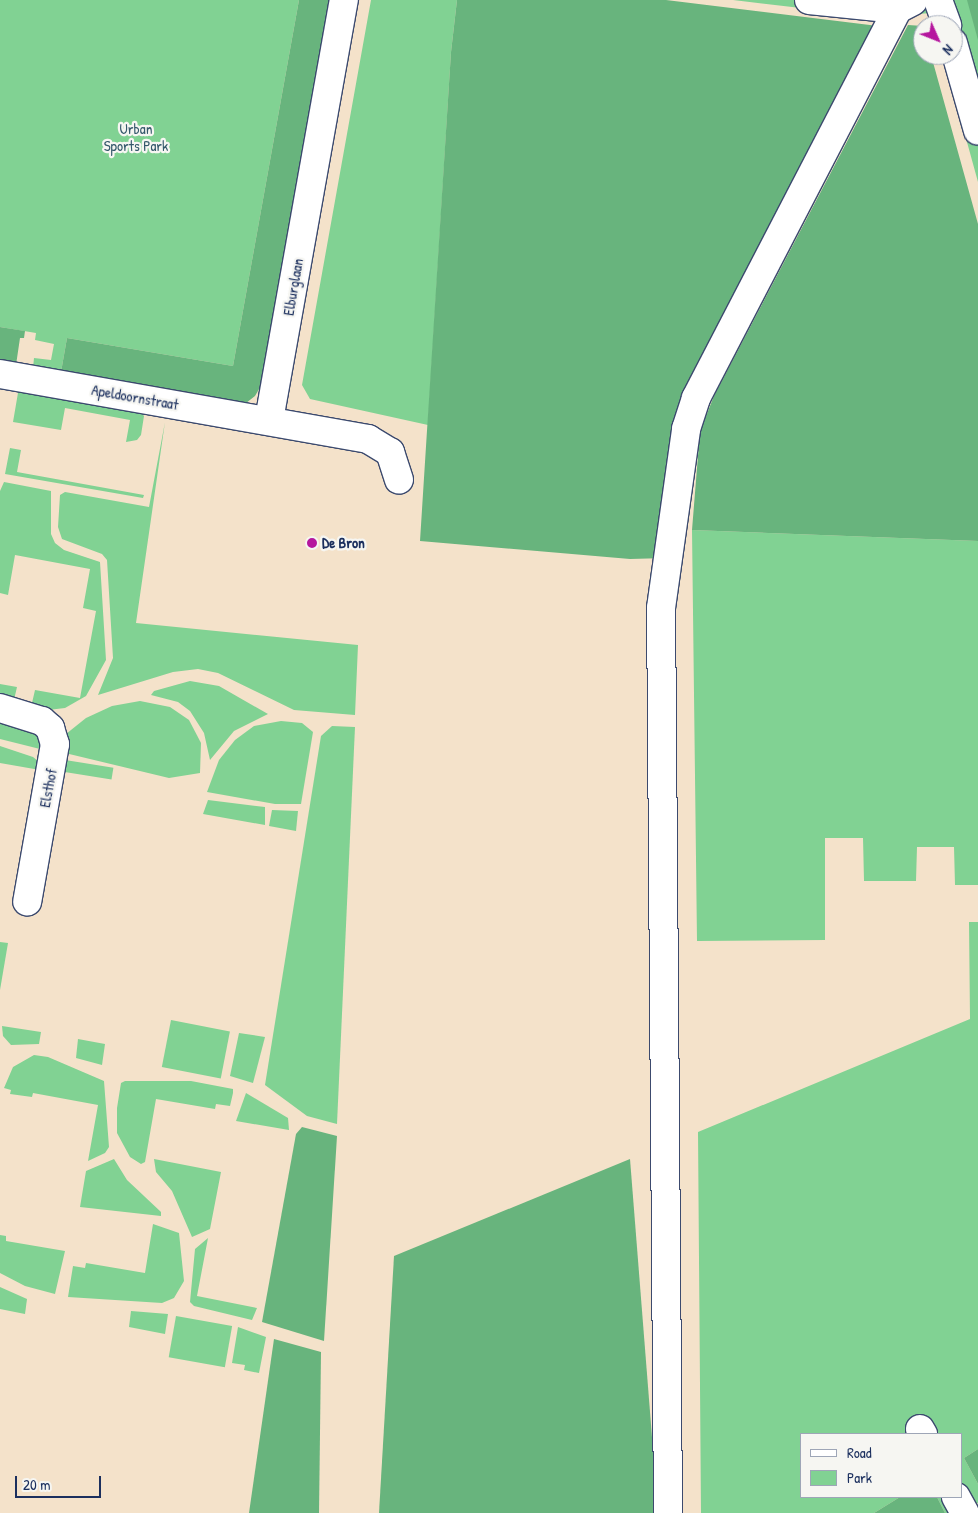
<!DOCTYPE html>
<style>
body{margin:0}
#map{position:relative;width:978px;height:1513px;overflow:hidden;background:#f4e2ca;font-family:"Patrick Hand",sans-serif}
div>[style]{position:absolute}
.green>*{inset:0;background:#81d293;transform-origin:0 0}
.forest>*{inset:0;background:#68b47d}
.roads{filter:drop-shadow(1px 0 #3c4a6e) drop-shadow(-1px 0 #3c4a6e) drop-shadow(0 1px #3c4a6e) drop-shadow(0 -1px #3c4a6e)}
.minor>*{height:28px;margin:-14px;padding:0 14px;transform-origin:14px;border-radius:14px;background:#fff}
.dots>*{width:14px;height:14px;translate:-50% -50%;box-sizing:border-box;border:2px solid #f6f6f2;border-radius:50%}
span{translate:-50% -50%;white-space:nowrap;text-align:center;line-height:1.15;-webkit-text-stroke:4.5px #f6f6f2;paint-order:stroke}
.park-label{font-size:15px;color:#34586b}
.street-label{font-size:15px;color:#1b2f5e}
.poi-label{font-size:15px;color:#1b2f5e;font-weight:700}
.left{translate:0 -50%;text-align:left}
.legend{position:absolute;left:800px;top:1433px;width:162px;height:65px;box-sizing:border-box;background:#f6f6f2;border:1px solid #9ea6b7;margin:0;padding:6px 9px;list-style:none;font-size:15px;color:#1b2f5e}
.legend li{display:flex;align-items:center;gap:10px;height:25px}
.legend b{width:25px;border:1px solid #9ea6b7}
.north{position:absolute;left:913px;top:15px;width:50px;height:50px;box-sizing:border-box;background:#f6f6f2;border:1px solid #9ea6b7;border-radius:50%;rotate:134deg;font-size:14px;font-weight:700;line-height:20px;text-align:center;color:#1b2f5e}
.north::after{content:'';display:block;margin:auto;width:18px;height:22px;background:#b5179e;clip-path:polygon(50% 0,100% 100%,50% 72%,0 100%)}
.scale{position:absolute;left:15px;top:1476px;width:86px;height:22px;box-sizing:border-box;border:2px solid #1b2f5e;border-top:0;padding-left:6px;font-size:15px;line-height:18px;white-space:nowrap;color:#1b2f5e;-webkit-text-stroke:4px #f6f6f2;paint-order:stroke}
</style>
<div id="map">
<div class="green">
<div style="clip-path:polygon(0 0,299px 0,233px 366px,67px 338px,61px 372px,33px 368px,34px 358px,51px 360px,54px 344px,35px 340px,36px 333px,0 327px)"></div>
<div style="clip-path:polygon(371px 0,457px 0,451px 52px,428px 425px,310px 399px,302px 385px)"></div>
<div style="clip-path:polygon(733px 0,978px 0,978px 182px,943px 55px,953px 55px,931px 13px,878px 17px)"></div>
<div style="clip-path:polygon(19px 387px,138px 408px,144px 416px,141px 435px,137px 440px,126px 442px,130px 420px,65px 408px,61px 430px,13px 422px)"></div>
<div style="clip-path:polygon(165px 422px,136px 623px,358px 645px,355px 715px,294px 710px,218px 673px,198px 669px,173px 672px,98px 695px,113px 658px,107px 560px,102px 554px,62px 539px,58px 527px,60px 495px,65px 492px,149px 507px)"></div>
<div style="clip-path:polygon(10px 448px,21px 450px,17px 472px,144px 495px,143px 498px,5px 474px)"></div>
<div style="clip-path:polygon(4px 482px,51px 491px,51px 534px,55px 543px,64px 550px,100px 562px,106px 660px,86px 696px,65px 708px,48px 710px,32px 703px,35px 690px,80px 698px,96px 611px,83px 608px,90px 569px,15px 555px,8px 595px,0 593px,0 491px)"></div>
<div style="clip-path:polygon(692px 530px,978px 541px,978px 885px,955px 885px,954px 847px,917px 847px,916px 881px,864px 881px,863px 838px,825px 838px,825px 940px,697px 941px)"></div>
<div style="clip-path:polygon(190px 681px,219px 686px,268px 714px,234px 731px,210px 760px,204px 733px,190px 711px,178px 702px,151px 695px,154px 691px)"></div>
<div style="clip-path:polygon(0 684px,17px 687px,14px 700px,0 698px)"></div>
<div style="clip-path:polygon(140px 701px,170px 707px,189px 720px,201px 743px,200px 773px,169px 778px,65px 753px,66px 734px,86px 718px,112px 706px)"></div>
<div style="clip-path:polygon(0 718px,39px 733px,44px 750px,0 739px)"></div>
<div style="clip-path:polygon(281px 721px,302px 723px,313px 732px,301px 804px,275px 804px,207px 792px,219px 760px,235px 740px,254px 726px)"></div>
<div style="clip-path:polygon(332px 726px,355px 727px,337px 1124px,307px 1116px,265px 1085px,321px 736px)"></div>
<div style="clip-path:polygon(0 746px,33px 757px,38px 761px,40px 770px,0 763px)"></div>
<div style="left:65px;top:760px;width:49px;height:12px;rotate:9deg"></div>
<div style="clip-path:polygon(208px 800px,265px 807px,265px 825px,203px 814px)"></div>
<div style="clip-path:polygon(272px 810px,298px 811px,296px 831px,269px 826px)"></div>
<div style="clip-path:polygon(969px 922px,978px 922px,978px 1449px,964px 1458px,978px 1484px,978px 1503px,962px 1513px,945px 1513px,937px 1497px,962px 1497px,962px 1434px,802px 1434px,802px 1497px,900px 1497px,874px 1513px,701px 1513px,698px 1132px,970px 1019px)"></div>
<div style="clip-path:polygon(0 942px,8px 943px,0 990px)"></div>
<div style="left:171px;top:1020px;width:60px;height:48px;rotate:11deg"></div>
<div style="clip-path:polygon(2px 1026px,41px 1032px,39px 1044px,11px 1045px,3px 1036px)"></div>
<div style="clip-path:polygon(239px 1033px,265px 1037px,253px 1083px,230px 1076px)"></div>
<div style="clip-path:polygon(78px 1039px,105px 1044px,102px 1065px,76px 1058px)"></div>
<div style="clip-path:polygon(34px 1055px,48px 1057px,104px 1081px,109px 1147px,105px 1153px,88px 1161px,98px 1105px,33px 1093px,32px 1097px,10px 1094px,11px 1090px,4px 1088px,13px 1067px)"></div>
<div style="clip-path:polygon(125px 1081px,191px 1081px,233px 1089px,233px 1093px,230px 1106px,216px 1104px,215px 1109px,156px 1099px,145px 1162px,141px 1164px,130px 1157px,117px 1133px,117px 1108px,121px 1083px)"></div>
<div style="clip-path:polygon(246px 1093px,288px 1118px,289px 1130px,236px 1121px)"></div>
<div style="clip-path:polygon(114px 1159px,127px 1180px,161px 1212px,161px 1216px,80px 1207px,86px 1171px)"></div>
<div style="clip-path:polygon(154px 1159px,221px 1172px,210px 1229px,192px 1237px,172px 1191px,156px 1172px)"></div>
<div style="clip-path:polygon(153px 1224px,179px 1233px,184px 1281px,174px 1298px,162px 1303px,68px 1297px,73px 1266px,85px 1268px,86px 1263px,145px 1273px)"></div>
<div style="clip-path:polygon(0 1235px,6px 1236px,6px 1241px,65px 1251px,55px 1294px,25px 1286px,0 1273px)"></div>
<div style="clip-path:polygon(208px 1238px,197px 1296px,257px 1308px,252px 1320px,194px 1306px,190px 1302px,195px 1249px)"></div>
<div style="clip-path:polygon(0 1287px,27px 1299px,25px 1314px,0 1309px)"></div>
<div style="clip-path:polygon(131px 1311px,168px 1314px,165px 1334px,129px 1327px)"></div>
<div style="left:176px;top:1316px;width:57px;height:42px;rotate:10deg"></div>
<div style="clip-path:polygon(238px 1327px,266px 1337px,259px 1373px,244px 1370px,245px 1365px,232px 1363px)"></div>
</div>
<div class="forest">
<div style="clip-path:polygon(299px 0,331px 0,262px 384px,255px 396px,246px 403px,231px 404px,61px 372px,67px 338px,233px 366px)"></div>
<div style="clip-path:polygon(457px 0,666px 0,878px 26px,688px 382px,675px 420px,666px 558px,630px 559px,420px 541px,451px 52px)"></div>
<div style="clip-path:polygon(967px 0,978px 0,978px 40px)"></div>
<div style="clip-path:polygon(908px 25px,923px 26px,923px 55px,931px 55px,978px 224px,978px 541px,692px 530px,700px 431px,714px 396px)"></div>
<div style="clip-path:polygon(0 327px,25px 331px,24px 338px,20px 338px,16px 365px,0 362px)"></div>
<div style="clip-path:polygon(302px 1127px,337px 1136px,324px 1341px,262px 1322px,296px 1134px)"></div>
<div style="clip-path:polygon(630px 1159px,658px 1513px,379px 1513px,394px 1256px)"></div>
<div style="clip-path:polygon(274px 1339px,321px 1352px,319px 1513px,249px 1513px)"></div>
<div style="clip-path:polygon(978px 1449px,978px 1484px,964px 1458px)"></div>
<div style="clip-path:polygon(900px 1497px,937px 1497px,945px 1513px,874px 1513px)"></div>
</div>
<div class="roads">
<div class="minor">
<div style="left:809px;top:0;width:89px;rotate:5.8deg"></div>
<div style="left:898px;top:9px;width:17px;rotate:-28deg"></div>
<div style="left:938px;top:0;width:27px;rotate:70deg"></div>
<div style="left:953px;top:43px;width:91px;rotate:74.1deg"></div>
<div style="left:0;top:374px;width:374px;rotate:10deg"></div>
<div style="left:368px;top:439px;width:26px;rotate:31deg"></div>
<div style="left:390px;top:452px;width:29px;rotate:72deg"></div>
<div style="left:269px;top:420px;width:427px;rotate:-79.9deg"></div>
<div style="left:0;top:708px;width:44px;rotate:17.2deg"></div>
<div style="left:42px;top:721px;width:11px;rotate:41deg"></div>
<div style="left:50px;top:728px;width:17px;rotate:73deg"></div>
<div style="left:55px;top:744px;width:160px;rotate:100deg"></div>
<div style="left:920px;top:1429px;width:6px;rotate:59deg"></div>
<div style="left:956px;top:1497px;width:18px;rotate:61deg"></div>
<div style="left:668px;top:1513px;width:905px;rotate:-90.44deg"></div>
<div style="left:661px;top:608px;width:181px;rotate:-82deg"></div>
<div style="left:686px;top:429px;width:33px;rotate:-72deg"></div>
<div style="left:696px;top:398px;width:438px;rotate:-62.6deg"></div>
</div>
</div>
<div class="dots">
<div style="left:312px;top:543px;background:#b5179e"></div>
</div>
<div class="park-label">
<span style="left:136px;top:137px">Urban<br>Sports Park</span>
</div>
<div class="street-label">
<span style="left:293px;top:287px;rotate:-80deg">Elburglaan</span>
<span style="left:135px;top:397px;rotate:10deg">Apeldoornstraat</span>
<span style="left:48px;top:788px;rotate:-79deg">Elsthof</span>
</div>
<div class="poi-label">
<span class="left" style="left:322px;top:543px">De Bron</span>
</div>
<ul class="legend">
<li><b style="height:6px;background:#fff"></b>Road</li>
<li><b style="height:14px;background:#81d293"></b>Park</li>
</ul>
<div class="north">N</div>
<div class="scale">20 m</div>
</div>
